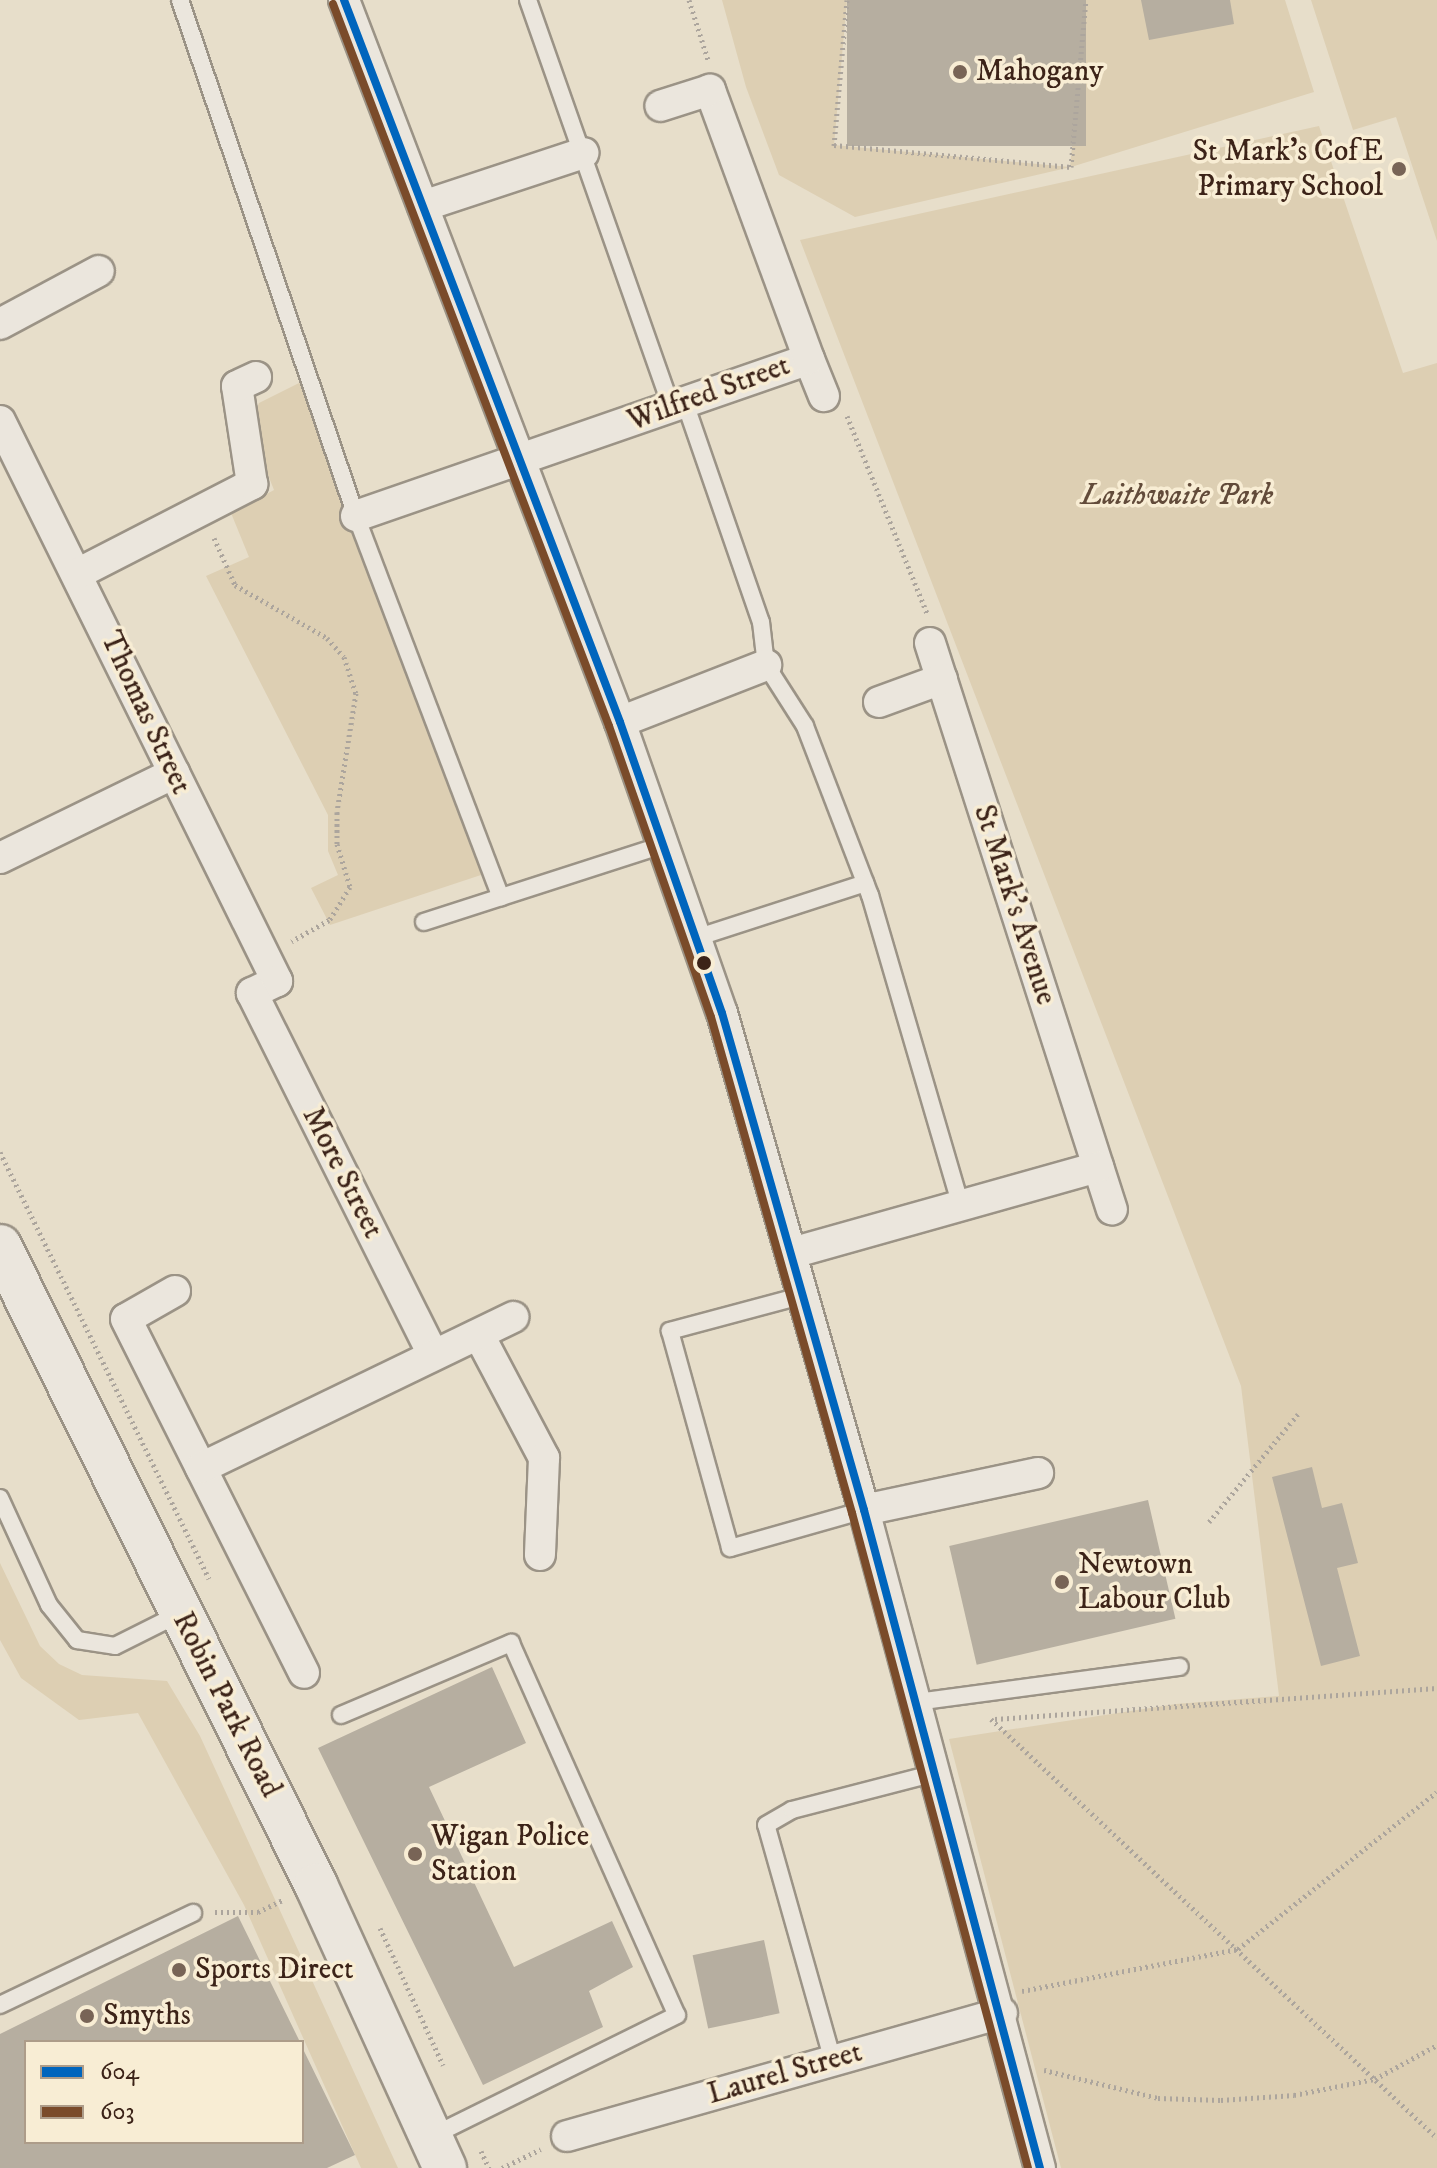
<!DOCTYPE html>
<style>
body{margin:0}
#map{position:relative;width:1437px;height:2168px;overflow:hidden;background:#e7deca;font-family:"IM FELL DW Pica",serif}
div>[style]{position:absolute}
.green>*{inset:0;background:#ddcfb3}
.building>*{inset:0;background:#b6aea0;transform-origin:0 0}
.path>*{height:5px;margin-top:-2.5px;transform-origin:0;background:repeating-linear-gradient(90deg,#aca59d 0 2px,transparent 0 6px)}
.roads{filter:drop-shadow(2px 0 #9b9386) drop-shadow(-2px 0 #9b9386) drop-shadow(0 2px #9b9386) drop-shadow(0 -2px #9b9386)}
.lane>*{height:16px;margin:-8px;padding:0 8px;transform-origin:8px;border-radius:8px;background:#ebe6dd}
.street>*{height:30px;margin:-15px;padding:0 15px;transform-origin:15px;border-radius:15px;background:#ebe6dd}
.secondary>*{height:42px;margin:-21px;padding:0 21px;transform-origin:21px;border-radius:21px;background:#ebe6dd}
.bus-1>*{height:8px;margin:-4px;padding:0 4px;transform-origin:4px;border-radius:4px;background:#0065bd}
.bus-2>*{height:8px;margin:-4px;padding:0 4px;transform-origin:4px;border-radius:4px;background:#7a4b2a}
.dots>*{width:22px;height:22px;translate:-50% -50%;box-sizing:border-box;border:4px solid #f8edd4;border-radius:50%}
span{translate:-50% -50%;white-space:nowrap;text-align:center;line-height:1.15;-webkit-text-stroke:7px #f8edd4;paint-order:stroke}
.poi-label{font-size:30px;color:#3c2318}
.left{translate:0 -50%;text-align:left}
.right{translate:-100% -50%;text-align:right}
.street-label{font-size:30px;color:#3c2318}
.park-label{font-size:30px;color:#624b3a;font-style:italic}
.legend{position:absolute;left:24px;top:2040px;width:280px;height:104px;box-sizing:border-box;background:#f8edd4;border:2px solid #ad9c89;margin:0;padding:10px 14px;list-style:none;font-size:24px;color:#3c2318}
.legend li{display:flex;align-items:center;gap:16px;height:40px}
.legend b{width:40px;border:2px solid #ad9c89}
</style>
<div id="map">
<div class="green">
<div style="clip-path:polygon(722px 0,847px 0,834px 145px,1070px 167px,1086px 0,1285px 0,1314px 92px,1071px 167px,855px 217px,779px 175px,746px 87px)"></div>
<div style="clip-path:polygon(1311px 0,1437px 0,1437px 241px,1396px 117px,1353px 130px)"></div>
<div style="clip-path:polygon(1319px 126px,1403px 373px,1437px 363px,1437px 2168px,1061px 2168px,949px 1739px,1176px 1704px,1279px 1696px,1241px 1386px,800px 240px)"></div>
<div style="clip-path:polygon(301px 382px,484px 874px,330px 925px,311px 888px,338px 875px,328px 851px,328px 815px,206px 576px,249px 557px,231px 513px,274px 490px,249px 427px,259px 403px)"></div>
<div style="clip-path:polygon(0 1563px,40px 1646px,59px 1664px,82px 1675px,167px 1681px,200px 1736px,398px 2168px,361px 2168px,244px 1905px,138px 1713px,79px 1720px,21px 1678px,0 1640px)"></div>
</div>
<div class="building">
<div style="left:847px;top:0;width:239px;height:146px"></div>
<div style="clip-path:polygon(1141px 0,1230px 0,1234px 24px,1149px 40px)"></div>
<div style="clip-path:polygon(1312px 1467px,1322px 1508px,1342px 1503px,1358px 1563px,1337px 1568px,1360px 1656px,1321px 1666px,1272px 1477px)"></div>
<div style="left:1148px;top:1500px;width:122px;height:204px;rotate:77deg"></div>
<div style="clip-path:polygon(492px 1667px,526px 1743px,429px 1787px,514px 1967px,612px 1921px,633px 1967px,589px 1991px,603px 2027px,483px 2085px,318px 1748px)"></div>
<div style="clip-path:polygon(238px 1916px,300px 2042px,26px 2042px,26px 2142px,302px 2142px,302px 2047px,355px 2155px,327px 2168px,0 2168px,0 2034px)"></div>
<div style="left:764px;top:1940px;width:75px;height:73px;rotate:78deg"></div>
</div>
<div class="path">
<div style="left:689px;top:0;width:63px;rotate:72.4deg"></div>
<div style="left:847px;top:0;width:146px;rotate:95.1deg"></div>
<div style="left:834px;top:145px;width:238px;rotate:5.3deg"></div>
<div style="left:1071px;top:167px;width:168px;rotate:-84.9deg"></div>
<div style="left:847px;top:416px;width:215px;rotate:67.9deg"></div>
<div style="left:214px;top:538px;width:51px;rotate:65.9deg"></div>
<div style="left:235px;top:585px;width:106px;rotate:29.9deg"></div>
<div style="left:327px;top:638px;width:25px;rotate:48deg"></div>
<div style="left:344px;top:657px;width:38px;rotate:72deg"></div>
<div style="left:356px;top:693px;width:121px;rotate:99.1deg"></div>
<div style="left:337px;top:812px;width:32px;rotate:90deg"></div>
<div style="left:337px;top:844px;width:45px;rotate:73.2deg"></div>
<div style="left:350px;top:887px;width:39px;rotate:122deg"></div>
<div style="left:329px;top:920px;width:43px;rotate:150.4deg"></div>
<div style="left:0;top:1152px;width:475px;rotate:63.9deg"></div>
<div style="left:1209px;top:1522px;width:140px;rotate:-50.5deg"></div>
<div style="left:991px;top:1719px;width:612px;rotate:43.21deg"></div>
<div style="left:995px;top:1719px;width:443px;rotate:-4deg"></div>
<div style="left:215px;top:1912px;width:43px"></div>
<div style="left:258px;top:1912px;width:28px;rotate:-26deg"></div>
<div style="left:380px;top:1928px;width:151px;rotate:65.3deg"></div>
<div style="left:1022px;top:1991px;width:220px;rotate:-11deg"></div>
<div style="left:1238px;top:1949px;width:253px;rotate:-38.3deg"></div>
<div style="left:1044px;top:2070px;width:117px;rotate:13.8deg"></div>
<div style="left:1158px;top:2098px;width:63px;rotate:1.8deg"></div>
<div style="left:1221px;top:2100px;width:73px;rotate:-3.9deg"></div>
<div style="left:1294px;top:2095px;width:83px;rotate:-11.2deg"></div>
<div style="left:1375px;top:2079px;width:71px;rotate:-28.7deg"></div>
<div style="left:481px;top:2151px;width:19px;rotate:65deg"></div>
<div style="left:502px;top:2168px;width:43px;rotate:-26deg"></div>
</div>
<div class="roads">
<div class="lane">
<div style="left:180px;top:0;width:545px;rotate:71.17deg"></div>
<div style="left:356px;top:516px;width:408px;rotate:69.2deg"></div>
<div style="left:528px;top:0;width:434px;rotate:70.6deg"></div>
<div style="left:685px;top:403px;width:232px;rotate:70.9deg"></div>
<div style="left:761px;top:622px;width:43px;rotate:83.4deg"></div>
<div style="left:766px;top:665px;width:72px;rotate:57.4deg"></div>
<div style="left:805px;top:726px;width:181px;rotate:69deg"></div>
<div style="left:870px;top:895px;width:321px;rotate:73.7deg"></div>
<div style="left:424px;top:922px;width:253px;rotate:-17.9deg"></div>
<div style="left:696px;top:938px;width:178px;rotate:-18deg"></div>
<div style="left:804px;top:1295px;width:139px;rotate:165deg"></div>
<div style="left:670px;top:1331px;width:225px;rotate:74.5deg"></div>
<div style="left:730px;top:1548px;width:139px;rotate:-15.8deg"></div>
<div style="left:0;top:1498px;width:118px;rotate:65.4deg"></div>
<div style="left:49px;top:1605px;width:45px;rotate:51.3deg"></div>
<div style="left:77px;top:1640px;width:38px;rotate:9deg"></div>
<div style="left:115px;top:1646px;width:72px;rotate:-26.6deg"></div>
<div style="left:916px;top:1702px;width:266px;rotate:-7.6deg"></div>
<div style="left:341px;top:1715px;width:185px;rotate:-23deg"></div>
<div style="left:511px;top:1643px;width:407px;rotate:66deg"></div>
<div style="left:677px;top:2015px;width:273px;rotate:153.7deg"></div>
<div style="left:0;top:2005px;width:214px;rotate:-25.5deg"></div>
<div style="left:833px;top:2061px;width:245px;rotate:-105.8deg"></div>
<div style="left:766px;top:1825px;width:30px;rotate:-30deg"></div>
<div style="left:792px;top:1810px;width:148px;rotate:-14.5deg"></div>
</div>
<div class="street">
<div style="left:344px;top:0;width:773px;rotate:69.08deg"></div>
<div style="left:620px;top:722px;width:308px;rotate:70.7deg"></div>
<div style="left:722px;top:1013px;width:517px;rotate:74.05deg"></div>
<div style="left:864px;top:1510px;width:681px;rotate:75.03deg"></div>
<div style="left:423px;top:206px;width:169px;rotate:-18.3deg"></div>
<div style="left:0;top:324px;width:112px;rotate:-28.2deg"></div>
<div style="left:809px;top:359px;width:40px;rotate:68deg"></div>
<div style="left:0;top:421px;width:625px;rotate:63.68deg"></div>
<div style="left:277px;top:981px;width:28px;rotate:154deg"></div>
<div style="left:252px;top:993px;width:402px;rotate:63.4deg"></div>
<div style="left:356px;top:516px;width:479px;rotate:-19.1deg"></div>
<div style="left:809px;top:359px;width:287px;rotate:-110.2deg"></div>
<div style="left:710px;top:90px;width:52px;rotate:162.3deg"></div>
<div style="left:79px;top:573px;width:195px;rotate:-27.2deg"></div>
<div style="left:252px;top:484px;width:99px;rotate:-98.7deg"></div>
<div style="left:237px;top:386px;width:21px;rotate:-25deg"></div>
<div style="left:930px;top:643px;width:595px;rotate:72.2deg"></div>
<div style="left:879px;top:702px;width:67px;rotate:-20.1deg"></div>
<div style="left:620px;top:722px;width:157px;rotate:-21.3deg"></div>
<div style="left:0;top:858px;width:194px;rotate:-26deg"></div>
<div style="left:792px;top:1253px;width:318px;rotate:-15.7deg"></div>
<div style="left:175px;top:1291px;width:56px;rotate:150.3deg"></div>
<div style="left:126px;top:1319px;width:396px;rotate:63.3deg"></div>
<div style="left:480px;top:1337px;width:137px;rotate:62.1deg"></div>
<div style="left:544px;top:1458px;width:97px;rotate:92.4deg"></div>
<div style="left:201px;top:1468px;width:347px;rotate:-25.8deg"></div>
<div style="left:864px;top:1510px;width:178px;rotate:-12deg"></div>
<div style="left:567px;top:2136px;width:452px;rotate:-15.8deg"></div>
</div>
<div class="secondary">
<div style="left:0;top:1246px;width:713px;rotate:63.69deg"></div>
<div style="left:316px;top:1885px;width:311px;rotate:65.5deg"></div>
</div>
</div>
<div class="bus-1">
<div style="left:344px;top:0;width:773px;rotate:69.08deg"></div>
<div style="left:620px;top:722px;width:308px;rotate:70.7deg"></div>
<div style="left:722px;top:1013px;width:517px;rotate:74.05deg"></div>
<div style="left:864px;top:1510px;width:681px;rotate:75.03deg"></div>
</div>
<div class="bus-2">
<div style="left:333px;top:4px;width:773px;rotate:69.08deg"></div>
<div style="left:609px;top:726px;width:308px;rotate:70.7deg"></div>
<div style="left:711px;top:1017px;width:516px;rotate:74.13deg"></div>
<div style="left:852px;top:1513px;width:678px;rotate:74.96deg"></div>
</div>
<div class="dots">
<div style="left:960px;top:72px;background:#786456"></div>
<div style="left:1399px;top:169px;background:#786456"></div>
<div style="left:704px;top:963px;background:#3c2318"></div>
<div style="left:1062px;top:1582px;background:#786456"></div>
<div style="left:415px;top:1854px;background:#786456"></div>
<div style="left:179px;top:1970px;background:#786456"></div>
<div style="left:87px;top:2016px;background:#786456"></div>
</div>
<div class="poi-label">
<span class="left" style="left:976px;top:72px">Mahogany</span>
<span class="right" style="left:1383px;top:169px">St Mark's CofE<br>Primary School</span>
<span class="left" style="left:1078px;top:1582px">Newtown<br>Labour Club</span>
<span class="left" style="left:431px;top:1854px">Wigan Police<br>Station</span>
<span class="left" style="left:195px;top:1970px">Sports Direct</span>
<span class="left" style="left:103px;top:2016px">Smyths</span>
</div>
<div class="street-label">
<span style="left:709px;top:394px;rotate:-20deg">Wilfred Street</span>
<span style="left:145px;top:713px;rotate:65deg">Thomas Street</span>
<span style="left:1014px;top:905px;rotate:72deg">St Mark's Avenue</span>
<span style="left:342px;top:1173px;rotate:63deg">More Street</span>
<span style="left:226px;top:1705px;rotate:63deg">Robin Park Road</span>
<span style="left:785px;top:2074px;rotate:-16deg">Laurel Street</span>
</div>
<div class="park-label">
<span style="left:1177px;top:496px">Laithwaite Park</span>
</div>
<ul class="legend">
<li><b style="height:10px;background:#0065bd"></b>604</li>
<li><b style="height:10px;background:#7a4b2a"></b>603</li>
</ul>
</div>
